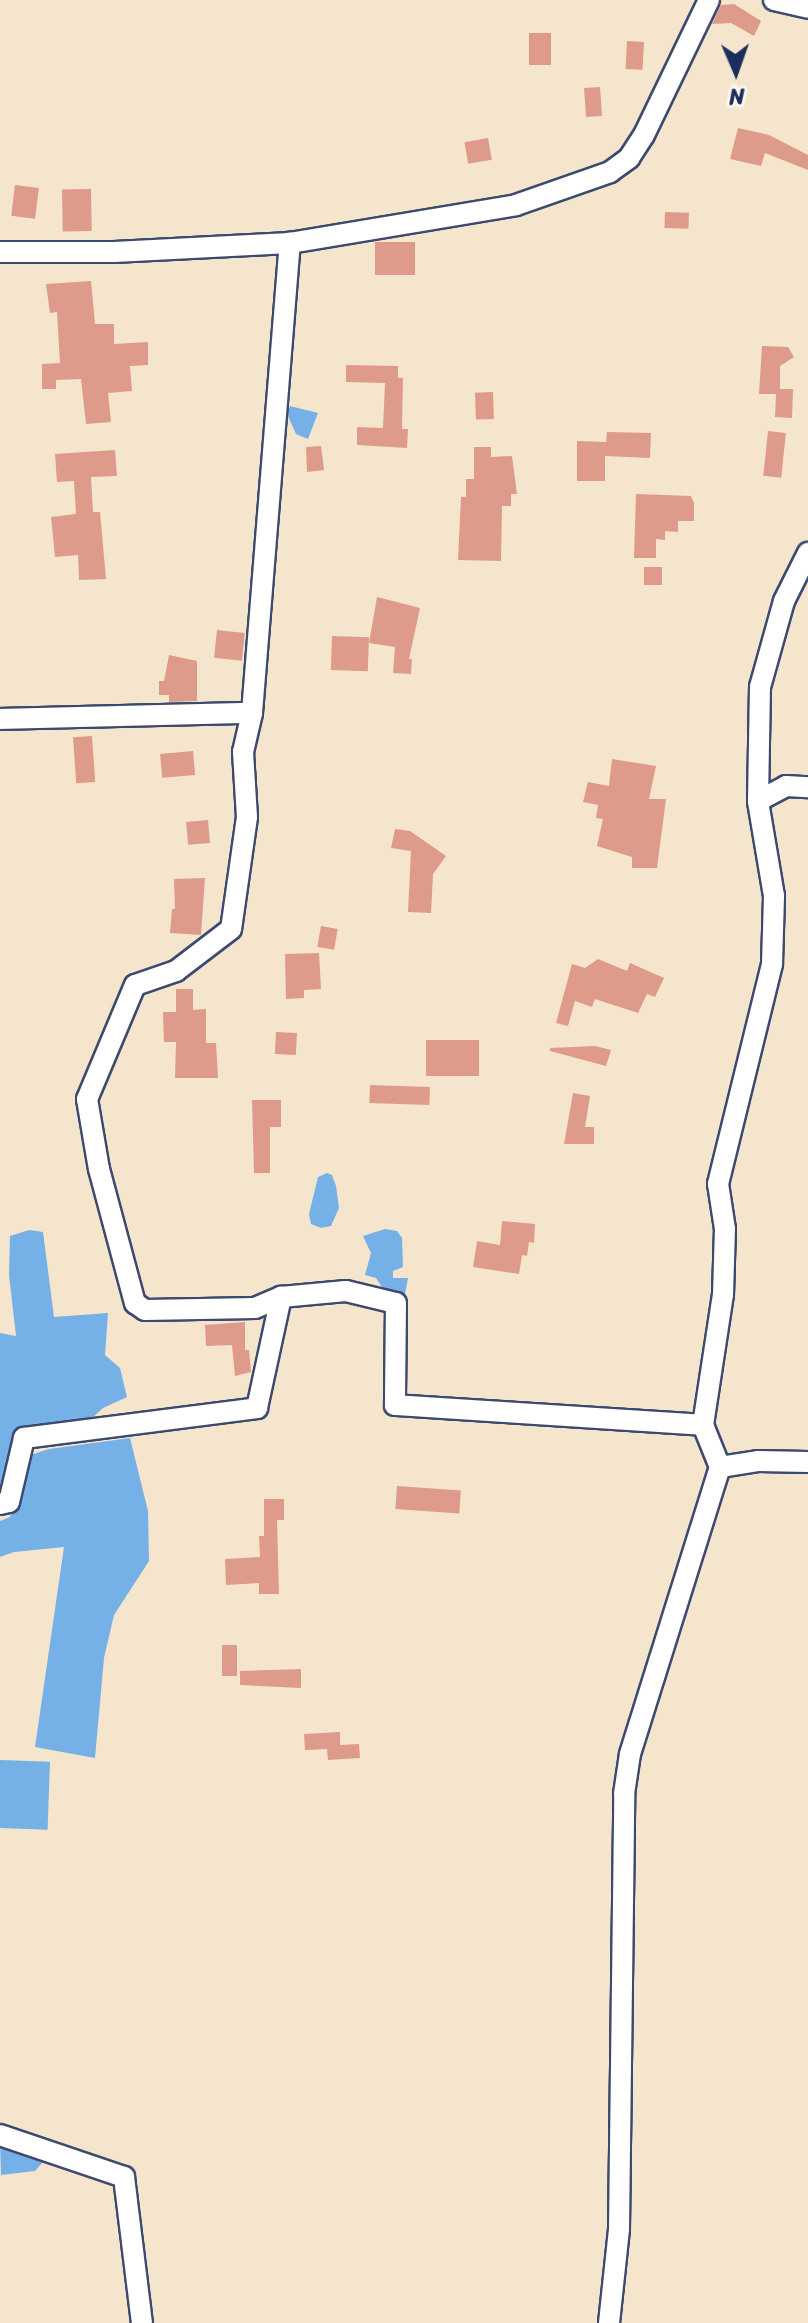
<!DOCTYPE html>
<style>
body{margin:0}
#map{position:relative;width:808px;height:2323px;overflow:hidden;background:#f5e5cd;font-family:Sriracha,sans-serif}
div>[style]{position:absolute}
.water>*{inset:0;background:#75b1e7;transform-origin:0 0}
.building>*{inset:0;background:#de9a8a;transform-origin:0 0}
.roads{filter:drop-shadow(2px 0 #3c4a6f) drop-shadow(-2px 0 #3c4a6f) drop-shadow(0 2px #3c4a6f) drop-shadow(0 -2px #3c4a6f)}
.street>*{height:20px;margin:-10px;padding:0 10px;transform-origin:10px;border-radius:10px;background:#fff}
span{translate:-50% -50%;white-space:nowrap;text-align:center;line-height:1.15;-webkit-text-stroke:7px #fbf7ec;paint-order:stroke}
.north{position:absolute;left:696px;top:32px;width:80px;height:80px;-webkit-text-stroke:6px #fbf7ec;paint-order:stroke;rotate:178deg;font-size:22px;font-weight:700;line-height:32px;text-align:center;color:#1b2f5e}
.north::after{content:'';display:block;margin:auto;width:28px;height:36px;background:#1b2f5e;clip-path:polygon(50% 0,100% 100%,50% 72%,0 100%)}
</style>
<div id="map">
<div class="water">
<div style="clip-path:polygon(290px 406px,318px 413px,308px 439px,296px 434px,287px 414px)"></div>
<div style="clip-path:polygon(327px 1173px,332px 1175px,336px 1186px,339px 1208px,331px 1226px,321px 1228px,311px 1224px,309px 1214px,318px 1177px)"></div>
<div style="clip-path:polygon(385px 1229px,397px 1231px,402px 1238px,403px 1267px,393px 1271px,393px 1278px,408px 1278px,405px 1294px,386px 1293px,376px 1278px,365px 1275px,371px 1253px,363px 1236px)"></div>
<div style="clip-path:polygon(29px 1230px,43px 1232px,54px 1317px,108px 1313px,105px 1355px,120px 1368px,127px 1397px,103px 1408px,79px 1430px,17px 1441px,0 1494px,0 1333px,16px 1336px,9px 1275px,10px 1236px)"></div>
<div style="clip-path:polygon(130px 1438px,148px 1511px,149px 1561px,114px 1615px,104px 1658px,95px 1758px,35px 1747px,64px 1547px,14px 1552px,0 1557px,0 1521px,10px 1517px,24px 1457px,49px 1449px)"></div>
<div style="left:0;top:1760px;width:50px;height:68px;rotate:2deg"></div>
<div style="clip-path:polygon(0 2138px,35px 2150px,43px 2162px,35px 2171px,1px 2175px)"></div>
</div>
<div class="building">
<div style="clip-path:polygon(734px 4px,761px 21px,754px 36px,731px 23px,712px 24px,721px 5px)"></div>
<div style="left:529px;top:33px;width:22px;height:32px"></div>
<div style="left:627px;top:41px;width:17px;height:28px;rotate:3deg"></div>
<div style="left:600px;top:87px;width:29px;height:16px;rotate:86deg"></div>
<div style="clip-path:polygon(738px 128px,769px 135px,808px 155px,808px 170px,765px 153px,761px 166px,730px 159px)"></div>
<div style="left:488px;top:138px;width:22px;height:24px;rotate:80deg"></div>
<div style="left:15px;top:185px;width:24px;height:31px;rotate:7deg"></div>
<div style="left:91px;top:189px;width:42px;height:29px;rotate:89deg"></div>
<div style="left:665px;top:212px;width:24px;height:16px;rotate:2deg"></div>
<div style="left:415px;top:242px;width:33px;height:40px;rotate:90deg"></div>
<div style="clip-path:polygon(91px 281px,95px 324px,114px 324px,114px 344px,148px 342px,148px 365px,130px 366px,132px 391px,108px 393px,111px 422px,86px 424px,81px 379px,56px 380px,56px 389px,42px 389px,42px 364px,60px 363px,57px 312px,50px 313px,46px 284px)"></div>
<div style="clip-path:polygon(762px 346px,788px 347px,794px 357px,780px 366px,780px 389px,793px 389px,792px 418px,775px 417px,776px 394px,759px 394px)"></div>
<div style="clip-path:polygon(346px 365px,398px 366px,398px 378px,403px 378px,402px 429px,408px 429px,407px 448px,357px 445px,357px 427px,383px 428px,385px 383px,346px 382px)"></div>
<div style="left:493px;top:392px;width:27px;height:18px;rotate:88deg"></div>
<div style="left:768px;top:431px;width:18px;height:45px;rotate:6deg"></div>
<div style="clip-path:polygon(607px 432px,651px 433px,650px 458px,605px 456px,605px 481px,577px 481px,577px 441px,606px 442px)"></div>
<div style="clip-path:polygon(321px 446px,324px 470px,307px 472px,306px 447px)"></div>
<div style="clip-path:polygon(474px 447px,491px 447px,491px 457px,512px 456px,517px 494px,511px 494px,511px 506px,502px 506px,501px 561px,458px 560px,461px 497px,466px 497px,466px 479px,474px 479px)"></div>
<div style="clip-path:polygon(115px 450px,117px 476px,91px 477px,93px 512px,100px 512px,106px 579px,79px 580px,78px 555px,55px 557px,51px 517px,76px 514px,74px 481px,57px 482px,55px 454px)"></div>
<div style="clip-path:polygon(636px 494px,691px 496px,694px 503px,694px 521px,678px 521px,678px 532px,665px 531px,665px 540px,656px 539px,656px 558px,634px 558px)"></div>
<div style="left:644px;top:567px;width:18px;height:18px"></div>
<div style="clip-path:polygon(377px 597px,420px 608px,409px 659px,412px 659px,411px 674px,393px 673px,395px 647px,369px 643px)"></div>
<div style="left:217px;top:630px;width:28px;height:28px;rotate:6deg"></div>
<div style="left:332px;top:636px;width:37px;height:34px;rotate:2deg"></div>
<div style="clip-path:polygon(169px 655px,197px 661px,197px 701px,169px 702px,169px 695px,159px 695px,159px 681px,164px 681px)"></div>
<div style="left:92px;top:736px;width:46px;height:19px;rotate:86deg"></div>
<div style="left:193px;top:751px;width:24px;height:33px;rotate:85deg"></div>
<div style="clip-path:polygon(612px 759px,656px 766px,649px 799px,666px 799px,657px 868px,632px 868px,632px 857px,597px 846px,603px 819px,596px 818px,598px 805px,583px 802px,588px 782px,609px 786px)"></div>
<div style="left:208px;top:820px;width:23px;height:22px;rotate:85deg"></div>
<div style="clip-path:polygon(395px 829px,410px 831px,446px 856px,433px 874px,431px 913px,408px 912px,411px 851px,391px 848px)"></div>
<div style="clip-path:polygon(205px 878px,201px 935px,170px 933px,172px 909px,175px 909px,174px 879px)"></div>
<div style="left:321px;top:926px;width:17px;height:21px;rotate:10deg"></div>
<div style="clip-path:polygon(319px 953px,321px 989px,304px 990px,304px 998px,286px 999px,285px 954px)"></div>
<div style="clip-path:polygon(598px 959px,627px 971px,630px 963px,664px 978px,655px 997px,647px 994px,638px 1013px,595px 999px,592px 1007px,575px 1001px,568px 1026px,556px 1023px,572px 964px,585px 968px)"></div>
<div style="clip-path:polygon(176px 989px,193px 989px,193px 1010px,206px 1009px,206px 1043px,216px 1043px,218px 1078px,175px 1078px,176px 1042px,164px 1042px,163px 1012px,176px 1012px)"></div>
<div style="left:276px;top:1032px;width:21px;height:22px;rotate:3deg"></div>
<div style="left:426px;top:1040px;width:53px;height:36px"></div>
<div style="clip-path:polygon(595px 1046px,611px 1050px,606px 1066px,550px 1051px,550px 1048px)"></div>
<div style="left:370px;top:1085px;width:60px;height:18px;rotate:2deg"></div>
<div style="clip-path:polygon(573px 1093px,590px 1096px,585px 1127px,594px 1127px,594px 1144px,564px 1144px)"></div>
<div style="clip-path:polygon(252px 1100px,281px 1100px,281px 1127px,270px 1127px,270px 1173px,254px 1173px)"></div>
<div style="clip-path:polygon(502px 1221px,535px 1224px,534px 1243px,529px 1242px,527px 1256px,522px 1255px,519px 1274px,473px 1267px,477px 1241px,500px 1245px)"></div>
<div style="clip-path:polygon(245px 1322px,245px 1350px,249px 1350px,251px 1372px,235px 1376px,232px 1345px,206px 1346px,205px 1325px)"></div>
<div style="left:397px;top:1486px;width:64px;height:23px;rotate:4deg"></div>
<div style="clip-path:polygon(264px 1499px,284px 1499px,284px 1520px,277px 1520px,279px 1594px,259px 1594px,259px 1583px,226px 1585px,225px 1559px,260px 1557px,259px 1536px,264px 1536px)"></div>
<div style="left:222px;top:1645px;width:15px;height:31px"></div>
<div style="clip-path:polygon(301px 1669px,301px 1688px,240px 1685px,240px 1671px)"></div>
<div style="clip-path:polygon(340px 1732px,340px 1745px,359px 1744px,360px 1758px,328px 1760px,327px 1749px,305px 1750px,304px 1734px)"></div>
</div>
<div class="roads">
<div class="street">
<div style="left:774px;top:0;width:35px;rotate:13deg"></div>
<div style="left:0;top:252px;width:114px"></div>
<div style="left:114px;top:252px;width:176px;rotate:-2.9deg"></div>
<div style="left:290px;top:243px;width:229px;rotate:-9.5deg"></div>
<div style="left:516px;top:205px;width:100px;rotate:-19.3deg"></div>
<div style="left:610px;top:172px;width:24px;rotate:-36deg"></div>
<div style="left:629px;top:158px;width:27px;rotate:-57deg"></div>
<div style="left:644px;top:135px;width:150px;rotate:-64.3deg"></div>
<div style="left:252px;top:713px;width:40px;rotate:103deg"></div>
<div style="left:243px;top:752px;width:65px;rotate:86.5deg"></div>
<div style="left:247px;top:817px;width:113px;rotate:98.1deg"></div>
<div style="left:231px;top:929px;width:69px;rotate:142.6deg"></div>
<div style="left:176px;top:971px;width:43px;rotate:161.1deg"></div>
<div style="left:135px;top:985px;width:124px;rotate:112.8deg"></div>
<div style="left:87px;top:1099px;width:71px;rotate:80.3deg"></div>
<div style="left:99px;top:1169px;width:139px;rotate:75deg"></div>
<div style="left:135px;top:1303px;width:12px;rotate:35deg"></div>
<div style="left:145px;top:1310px;width:110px;rotate:-1deg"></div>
<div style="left:255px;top:1308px;width:28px;rotate:-23deg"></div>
<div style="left:0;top:719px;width:252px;rotate:-1.4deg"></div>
<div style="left:252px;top:713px;width:472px;rotate:-85.4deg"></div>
<div style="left:758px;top:801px;width:32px;rotate:-28deg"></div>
<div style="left:786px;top:786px;width:22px;rotate:3deg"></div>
<div style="left:703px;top:1425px;width:132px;rotate:-81.3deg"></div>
<div style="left:723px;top:1295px;width:66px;rotate:-88.3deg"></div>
<div style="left:725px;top:1229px;width:46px;rotate:-98.8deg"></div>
<div style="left:718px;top:1184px;width:227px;rotate:-76.2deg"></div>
<div style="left:772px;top:964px;width:68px;rotate:-88.3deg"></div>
<div style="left:774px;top:896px;width:96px;rotate:-99.6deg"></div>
<div style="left:758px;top:801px;width:114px;rotate:-89deg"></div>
<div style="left:760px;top:687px;width:89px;rotate:-74.4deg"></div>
<div style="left:784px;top:601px;width:54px;rotate:-63.4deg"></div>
<div style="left:0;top:1504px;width:9px;rotate:-13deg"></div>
<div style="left:9px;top:1502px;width:66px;rotate:-76.8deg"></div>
<div style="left:24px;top:1438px;width:235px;rotate:-7.3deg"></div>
<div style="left:257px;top:1408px;width:114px;rotate:-77.8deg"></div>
<div style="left:281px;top:1297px;width:65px;rotate:-5.3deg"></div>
<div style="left:346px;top:1291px;width:51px;rotate:13.5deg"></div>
<div style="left:396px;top:1303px;width:102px;rotate:90.6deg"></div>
<div style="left:395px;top:1405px;width:309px;rotate:3.7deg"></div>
<div style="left:703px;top:1425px;width:45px;rotate:68deg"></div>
<div style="left:720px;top:1467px;width:38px;rotate:-9deg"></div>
<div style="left:758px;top:1461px;width:50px;rotate:1.1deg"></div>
<div style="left:0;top:2135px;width:131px;rotate:18.7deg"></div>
<div style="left:124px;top:2177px;width:147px;rotate:83deg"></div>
<div style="left:609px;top:2323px;width:95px;rotate:-83.9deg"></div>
<div style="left:619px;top:2229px;width:435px;rotate:-89.3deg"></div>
<div style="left:624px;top:1794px;width:40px;rotate:-81.5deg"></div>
<div style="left:630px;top:1754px;width:301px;rotate:-72.6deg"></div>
</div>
</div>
<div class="north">N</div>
</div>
